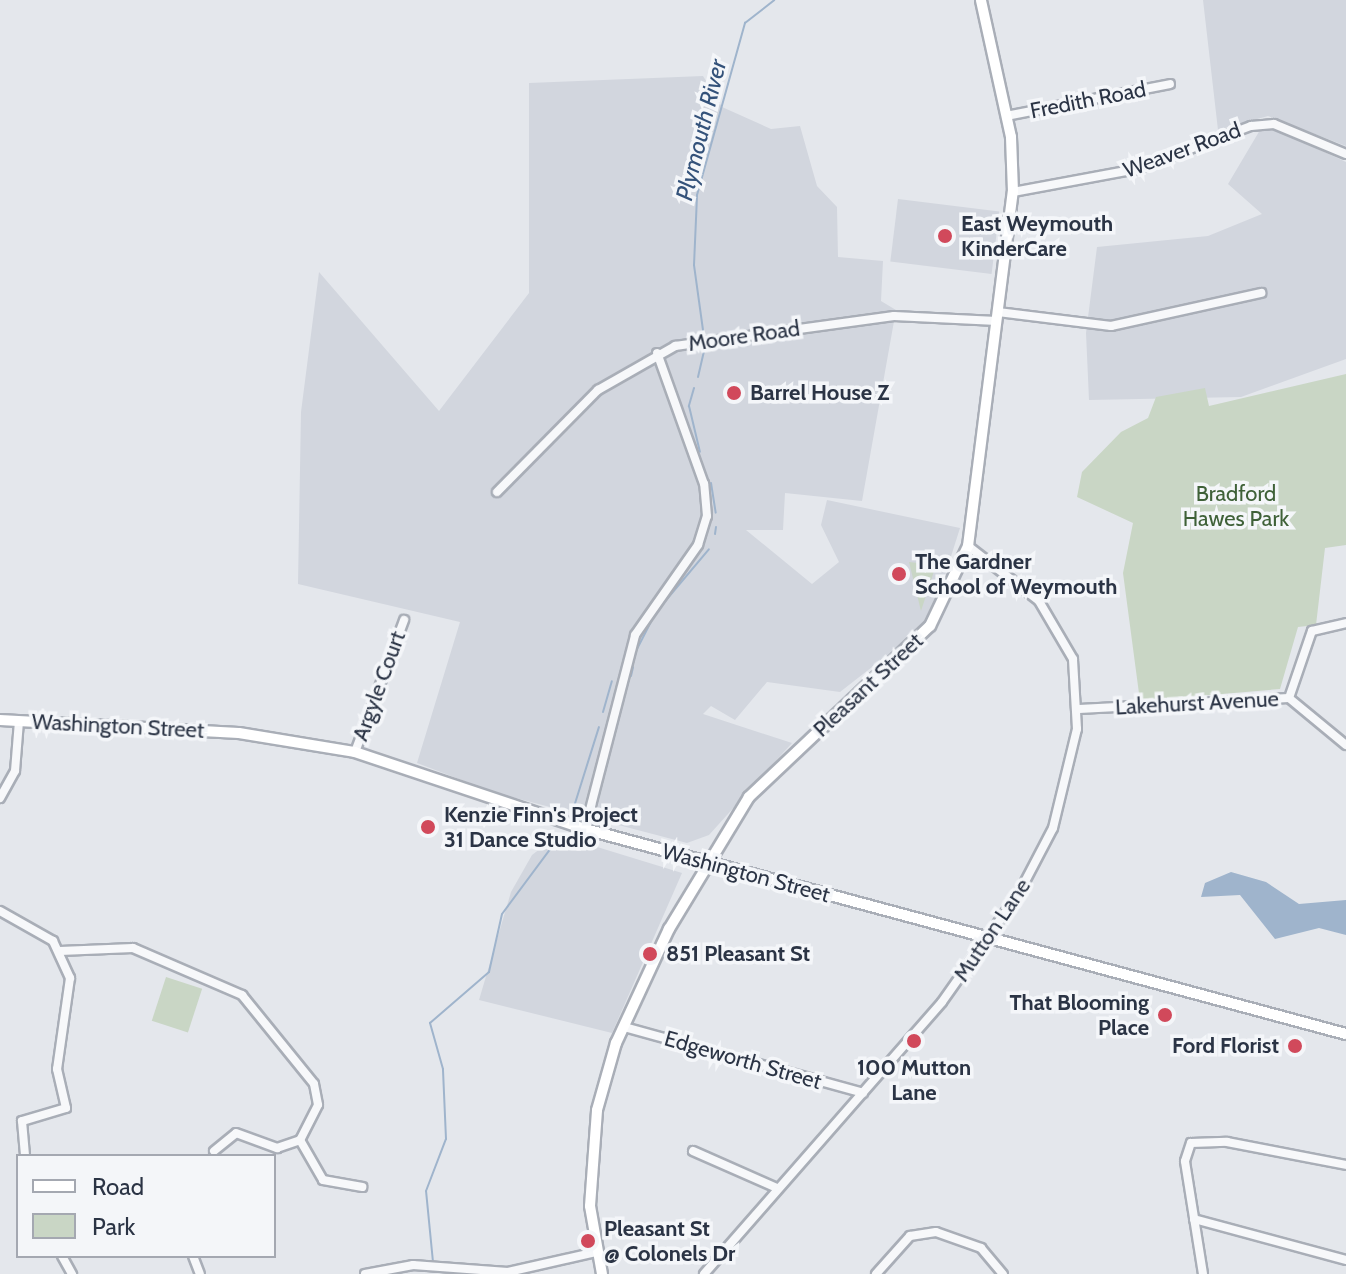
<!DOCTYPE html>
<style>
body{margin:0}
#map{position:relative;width:1346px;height:1274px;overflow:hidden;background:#e4e7ec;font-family:Cabin,sans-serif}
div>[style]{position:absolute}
.built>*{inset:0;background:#d2d6de;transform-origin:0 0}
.green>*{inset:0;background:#c9d6c5;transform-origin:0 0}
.water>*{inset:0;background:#9fb4cc}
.stream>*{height:2px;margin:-1px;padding:0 1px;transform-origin:1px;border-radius:1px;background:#9fb4cc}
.roads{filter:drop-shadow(2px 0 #a9aeb7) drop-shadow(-2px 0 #a9aeb7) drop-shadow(0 2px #a9aeb7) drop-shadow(0 -2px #a9aeb7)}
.minor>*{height:8px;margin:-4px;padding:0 4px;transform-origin:4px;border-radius:4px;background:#f7f8fa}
.major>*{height:10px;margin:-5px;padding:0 5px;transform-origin:5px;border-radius:5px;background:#fff}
.dots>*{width:22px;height:22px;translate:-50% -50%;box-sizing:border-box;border:4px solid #f4f6f9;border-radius:50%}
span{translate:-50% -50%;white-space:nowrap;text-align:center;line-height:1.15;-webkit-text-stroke:7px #f4f6f9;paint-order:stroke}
.street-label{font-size:22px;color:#2b3445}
.poi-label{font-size:22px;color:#2b3445;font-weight:700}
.left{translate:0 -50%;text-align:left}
.right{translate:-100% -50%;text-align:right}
.park-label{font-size:22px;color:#3f6138}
.water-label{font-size:24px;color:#34527a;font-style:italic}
.legend{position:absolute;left:16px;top:1154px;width:260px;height:104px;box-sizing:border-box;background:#f4f6f9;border:2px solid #a4a8b1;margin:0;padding:10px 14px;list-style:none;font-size:24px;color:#2b3445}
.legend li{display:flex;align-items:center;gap:16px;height:40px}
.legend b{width:40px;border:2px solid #a4a8b1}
</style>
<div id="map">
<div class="built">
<div style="clip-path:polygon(1203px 0,1346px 0,1346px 146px,1268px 116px,1218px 130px)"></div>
<div style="clip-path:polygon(703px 76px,722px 107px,771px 129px,800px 126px,817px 186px,837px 207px,838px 257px,883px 261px,881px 301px,896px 310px,862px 501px,785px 493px,783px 530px,746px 530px,812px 584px,839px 562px,821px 525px,827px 500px,960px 528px,935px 607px,913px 635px,840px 692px,767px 682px,735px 720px,711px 706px,703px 714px,792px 743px,709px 835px,687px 843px,493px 792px,417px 763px,460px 622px,298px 584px,301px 412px,319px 272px,439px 411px,529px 293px,529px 83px)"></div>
<div style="clip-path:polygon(1260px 130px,1279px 131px,1346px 162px,1346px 359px,1241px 397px,1089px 400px,1086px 333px,1097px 247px,1208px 236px,1262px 214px,1228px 184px)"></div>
<div style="left:898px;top:199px;width:102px;height:63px;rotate:7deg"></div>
<div style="clip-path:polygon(558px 835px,682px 873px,612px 1033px,479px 1000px,511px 892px,532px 855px)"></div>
</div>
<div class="green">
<div style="clip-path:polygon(1346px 374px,1346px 545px,1325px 548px,1316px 625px,1298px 627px,1280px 689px,1140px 701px,1123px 573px,1133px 523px,1077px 497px,1082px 472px,1121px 432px,1148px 418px,1156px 397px,1205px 388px,1209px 406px)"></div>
<div style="clip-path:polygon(909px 562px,936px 565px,921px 611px)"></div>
<div style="left:166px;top:977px;width:38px;height:46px;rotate:18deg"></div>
</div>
<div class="water">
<div style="clip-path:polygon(1231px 872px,1266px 882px,1299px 904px,1346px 900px,1346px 935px,1319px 928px,1275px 939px,1240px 895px,1201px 897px,1205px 883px)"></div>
</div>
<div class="stream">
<div style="left:703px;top:330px;width:66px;rotate:-97.9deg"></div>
<div style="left:694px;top:265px;width:70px;rotate:-87.5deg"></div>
<div style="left:697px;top:195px;width:179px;rotate:-74.4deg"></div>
<div style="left:745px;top:23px;width:37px;rotate:-38deg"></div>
<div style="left:698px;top:377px;width:27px;rotate:-77deg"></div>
<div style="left:694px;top:388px;width:19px;rotate:106deg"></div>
<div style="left:689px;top:406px;width:47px;rotate:76.6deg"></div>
<div style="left:711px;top:483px;width:30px;rotate:81deg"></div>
<div style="left:715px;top:534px;width:7px;rotate:-82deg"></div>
<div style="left:637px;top:649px;width:42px;rotate:-62.8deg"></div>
<div style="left:656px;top:612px;width:82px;rotate:-49.9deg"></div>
<div style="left:631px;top:676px;width:9px;rotate:-77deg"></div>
<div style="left:603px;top:712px;width:32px;rotate:-74deg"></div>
<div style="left:572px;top:813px;width:90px;rotate:-72.6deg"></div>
<div style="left:433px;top:1262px;width:71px;rotate:-95.6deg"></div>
<div style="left:426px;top:1191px;width:56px;rotate:-69deg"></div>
<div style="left:446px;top:1139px;width:70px;rotate:-92.5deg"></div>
<div style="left:443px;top:1069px;width:48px;rotate:-105.8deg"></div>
<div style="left:430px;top:1023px;width:78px;rotate:-40.8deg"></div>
<div style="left:489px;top:972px;width:59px;rotate:-77.4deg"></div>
<div style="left:502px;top:914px;width:97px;rotate:-53.4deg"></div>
</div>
<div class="roads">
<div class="minor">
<div style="left:1006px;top:116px;width:167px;rotate:-11deg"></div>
<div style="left:1013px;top:192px;width:126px;rotate:-10.5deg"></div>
<div style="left:1137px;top:169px;width:122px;rotate:-20.7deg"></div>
<div style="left:1251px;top:126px;width:23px;rotate:-5deg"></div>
<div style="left:1274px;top:124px;width:78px;rotate:22.6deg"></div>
<div style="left:998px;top:312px;width:114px;rotate:7.1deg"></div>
<div style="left:1111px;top:326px;width:154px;rotate:-12.4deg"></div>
<div style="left:497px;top:492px;width:144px;rotate:-45.3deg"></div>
<div style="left:598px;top:390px;width:89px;rotate:-29.7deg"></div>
<div style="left:675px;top:346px;width:221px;rotate:-7.8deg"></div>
<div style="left:894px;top:316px;width:103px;rotate:2.8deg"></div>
<div style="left:1289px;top:698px;width:71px;rotate:-71.1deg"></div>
<div style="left:1312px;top:631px;width:35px;rotate:-13deg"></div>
<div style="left:1079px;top:709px;width:210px;rotate:-3deg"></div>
<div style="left:1289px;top:698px;width:74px;rotate:39.5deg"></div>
<div style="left:355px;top:752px;width:141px;rotate:-69.6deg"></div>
<div style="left:0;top:798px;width:31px;rotate:-61deg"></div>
<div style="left:15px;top:771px;width:50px;rotate:-85.4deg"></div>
<div style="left:585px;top:829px;width:200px;rotate:-75.5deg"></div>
<div style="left:635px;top:635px;width:110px;rotate:-55deg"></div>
<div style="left:698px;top:545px;width:30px;rotate:-73deg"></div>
<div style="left:707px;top:516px;width:32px;rotate:-95deg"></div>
<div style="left:704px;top:484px;width:139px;rotate:-109.7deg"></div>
<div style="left:0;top:911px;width:61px;rotate:29.5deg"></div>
<div style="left:53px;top:941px;width:41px;rotate:65.3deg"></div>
<div style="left:70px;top:978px;width:92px;rotate:98.1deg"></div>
<div style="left:57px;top:1069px;width:40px;rotate:77deg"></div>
<div style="left:66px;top:1108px;width:46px;rotate:163.5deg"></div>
<div style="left:22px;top:1121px;width:35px;rotate:85deg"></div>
<div style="left:60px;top:951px;width:73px;rotate:-2.4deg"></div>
<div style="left:133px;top:948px;width:119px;rotate:23.3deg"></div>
<div style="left:242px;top:995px;width:114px;rotate:51deg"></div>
<div style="left:314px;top:1084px;width:21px;rotate:79deg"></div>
<div style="left:318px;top:1105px;width:39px;rotate:117deg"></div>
<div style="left:624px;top:1027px;width:248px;rotate:15.4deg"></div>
<div style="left:214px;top:1151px;width:28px;rotate:-39deg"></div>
<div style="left:236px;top:1133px;width:44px;rotate:20.1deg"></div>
<div style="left:277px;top:1148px;width:24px;rotate:-19deg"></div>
<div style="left:300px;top:1140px;width:46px;rotate:60.1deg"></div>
<div style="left:323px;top:1180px;width:40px;rotate:10deg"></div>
<div style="left:693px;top:1151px;width:92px;rotate:23.8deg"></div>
<div style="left:1194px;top:1219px;width:157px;rotate:15.1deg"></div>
<div style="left:62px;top:1256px;width:21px;rotate:61deg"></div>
<div style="left:193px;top:1256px;width:19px;rotate:69deg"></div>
<div style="left:365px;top:1274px;width:49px;rotate:-10.6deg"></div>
<div style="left:413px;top:1265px;width:95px;rotate:4.2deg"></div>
<div style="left:508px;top:1272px;width:90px;rotate:-12.8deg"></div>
<div style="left:704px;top:1274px;width:361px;rotate:-48.8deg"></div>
<div style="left:942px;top:1002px;width:133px;rotate:-54.8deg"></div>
<div style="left:1019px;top:893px;width:73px;rotate:-62.4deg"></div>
<div style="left:1053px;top:828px;width:102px;rotate:-76.4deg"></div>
<div style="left:1077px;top:729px;width:70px;rotate:-93.3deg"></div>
<div style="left:1073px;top:659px;width:67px;rotate:-120.4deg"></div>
<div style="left:1039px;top:601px;width:90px;rotate:-142.2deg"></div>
<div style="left:876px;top:1274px;width:51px;rotate:-48.2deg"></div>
<div style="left:910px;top:1236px;width:26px;rotate:-9deg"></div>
<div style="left:936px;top:1232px;width:48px;rotate:19.6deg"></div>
<div style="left:981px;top:1248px;width:34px;rotate:50deg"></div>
<div style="left:1203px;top:1274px;width:114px;rotate:-99.1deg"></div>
<div style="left:1185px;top:1161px;width:19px;rotate:-72deg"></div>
<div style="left:1191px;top:1143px;width:36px;rotate:-2deg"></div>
<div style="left:1227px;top:1142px;width:121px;rotate:10.9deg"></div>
</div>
<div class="major">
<div style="left:0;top:720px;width:239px;rotate:3.1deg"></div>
<div style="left:239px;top:733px;width:118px;rotate:9.3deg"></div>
<div style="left:355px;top:752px;width:243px;rotate:18.5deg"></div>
<div style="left:585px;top:829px;width:788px;rotate:15.08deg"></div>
<div style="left:602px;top:1274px;width:69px;rotate:-100deg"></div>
<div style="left:590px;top:1206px;width:96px;rotate:-85.8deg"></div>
<div style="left:597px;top:1110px;width:70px;rotate:-74.2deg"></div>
<div style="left:616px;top:1043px;width:126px;rotate:-65.1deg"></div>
<div style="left:669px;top:929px;width:154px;rotate:-58.8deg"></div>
<div style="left:749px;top:797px;width:249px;rotate:-43.4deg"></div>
<div style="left:930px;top:626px;width:89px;rotate:-64.6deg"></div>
<div style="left:968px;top:546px;width:357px;rotate:-82.8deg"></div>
<div style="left:1013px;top:192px;width:55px;rotate:-92.1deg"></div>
<div style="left:1011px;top:137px;width:140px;rotate:-102.4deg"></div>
</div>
</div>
<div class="dots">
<div style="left:945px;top:236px;background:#d1495b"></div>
<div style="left:734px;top:393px;background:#d1495b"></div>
<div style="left:899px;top:574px;background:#d1495b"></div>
<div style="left:428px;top:827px;background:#d1495b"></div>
<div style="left:650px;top:954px;background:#d1495b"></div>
<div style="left:1165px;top:1015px;background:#d1495b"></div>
<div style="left:914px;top:1041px;background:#d1495b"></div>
<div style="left:1295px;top:1046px;background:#d1495b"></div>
<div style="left:588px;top:1241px;background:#d1495b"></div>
</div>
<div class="street-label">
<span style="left:1088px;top:100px;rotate:-11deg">Fredith Road</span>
<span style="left:1182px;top:150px;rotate:-20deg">Weaver Road</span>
<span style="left:744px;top:336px;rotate:-8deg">Moore Road</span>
<span style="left:868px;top:685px;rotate:-43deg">Pleasant Street</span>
<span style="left:379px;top:686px;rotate:-70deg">Argyle Court</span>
<span style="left:1197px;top:703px;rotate:-3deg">Lakehurst Avenue</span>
<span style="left:118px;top:726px;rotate:3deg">Washington Street</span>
<span style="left:746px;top:873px;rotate:15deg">Washington Street</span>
<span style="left:992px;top:930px;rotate:-56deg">Mutton Lane</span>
<span style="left:743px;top:1060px;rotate:16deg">Edgeworth Street</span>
</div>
<div class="poi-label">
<span class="left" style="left:961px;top:236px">East Weymouth<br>KinderCare</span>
<span class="left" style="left:750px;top:393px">Barrel House Z</span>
<span class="left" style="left:915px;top:574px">The Gardner<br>School of Weymouth</span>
<span class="left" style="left:444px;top:827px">Kenzie Finn's Project<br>31 Dance Studio</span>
<span class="left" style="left:666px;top:954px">851 Pleasant St</span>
<span class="right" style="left:1149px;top:1015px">That Blooming<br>Place</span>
<span class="right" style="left:1279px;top:1046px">Ford Florist</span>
<span style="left:914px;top:1080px">100 Mutton<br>Lane</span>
<span class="left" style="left:604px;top:1241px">Pleasant St<br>@ Colonels Dr</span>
</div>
<div class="park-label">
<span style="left:1236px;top:506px">Bradford<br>Hawes Park</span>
</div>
<div class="water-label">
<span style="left:701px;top:130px;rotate:-76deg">Plymouth River</span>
</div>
<ul class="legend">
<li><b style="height:10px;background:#fff"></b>Road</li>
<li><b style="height:22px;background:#c9d6c5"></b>Park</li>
</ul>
</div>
